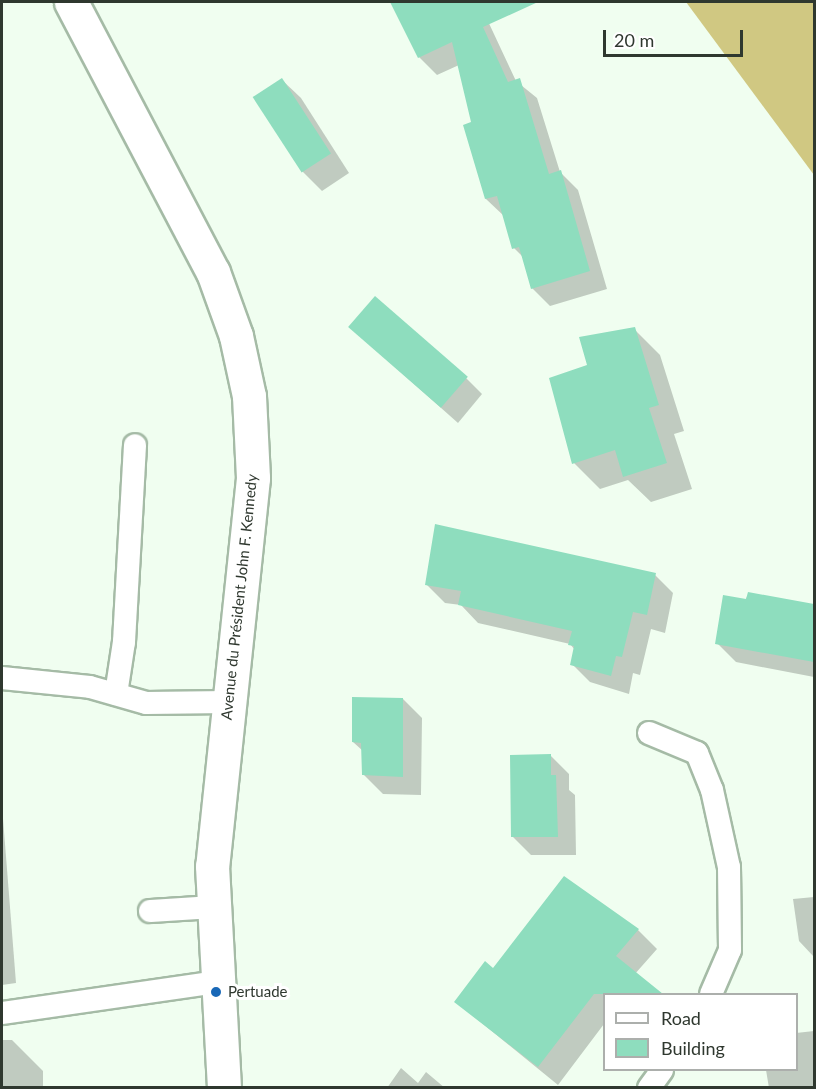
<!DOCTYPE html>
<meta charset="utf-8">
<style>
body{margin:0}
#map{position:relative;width:816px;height:1089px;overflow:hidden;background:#f0fef0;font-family:Lato,sans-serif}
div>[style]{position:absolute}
.forest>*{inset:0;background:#d0c882}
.shadow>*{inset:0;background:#0003}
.building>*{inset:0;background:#8eddbe;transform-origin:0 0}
.roads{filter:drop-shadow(2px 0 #a5bba6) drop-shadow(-2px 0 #a5bba6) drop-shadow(0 2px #a5bba6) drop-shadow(0 -2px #a5bba6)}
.service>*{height:22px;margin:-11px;padding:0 11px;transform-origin:11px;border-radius:11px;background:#fff}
.secondary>*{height:33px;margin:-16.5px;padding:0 16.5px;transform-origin:16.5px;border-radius:16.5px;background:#fff}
.dots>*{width:16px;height:16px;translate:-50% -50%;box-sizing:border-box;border:3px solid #fff;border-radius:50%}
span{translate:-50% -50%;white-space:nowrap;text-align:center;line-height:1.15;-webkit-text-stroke:6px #fff;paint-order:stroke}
.street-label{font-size:15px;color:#2f382f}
.poi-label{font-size:15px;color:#2f382f}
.left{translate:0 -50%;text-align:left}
.frame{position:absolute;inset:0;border:3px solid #2f382f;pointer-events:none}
.legend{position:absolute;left:603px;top:993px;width:195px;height:78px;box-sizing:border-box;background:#fff;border:2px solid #acafac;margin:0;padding:8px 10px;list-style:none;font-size:18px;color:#2f382f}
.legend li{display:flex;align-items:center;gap:12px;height:30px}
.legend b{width:30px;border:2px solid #acafac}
.scale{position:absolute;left:603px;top:30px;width:140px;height:27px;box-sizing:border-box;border:3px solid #2f382f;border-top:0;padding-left:8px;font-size:18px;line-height:21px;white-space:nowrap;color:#2f382f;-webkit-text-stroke:4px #fff;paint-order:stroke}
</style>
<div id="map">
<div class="forest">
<div style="clip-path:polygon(686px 2px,814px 2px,814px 175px)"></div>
</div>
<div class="shadow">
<div style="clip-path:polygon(396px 2px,479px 2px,516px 81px,537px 98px,560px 172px,578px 190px,607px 289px,550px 306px,532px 288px,524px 258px,514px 248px,505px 217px,486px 199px,465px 126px,473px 123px,459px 65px,437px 75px,419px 57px)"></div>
<div style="clip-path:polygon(282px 80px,301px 98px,349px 173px,322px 191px,303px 172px)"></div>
<div style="clip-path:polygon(351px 328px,466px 378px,482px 394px,458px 423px)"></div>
<div style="clip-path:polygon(634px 329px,660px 355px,684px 431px,674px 434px,692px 489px,651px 502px,628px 480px,600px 489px,574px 463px,589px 366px)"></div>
<div style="clip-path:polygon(655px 575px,673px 593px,665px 633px,651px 629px,640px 675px,633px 673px,629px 694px,590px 682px,572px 664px,575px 650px,570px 644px,478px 623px,461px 605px,445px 603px,426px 584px)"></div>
<div style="clip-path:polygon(749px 594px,814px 605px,814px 677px,736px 662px,717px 643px)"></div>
<div style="clip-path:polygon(403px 699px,422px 718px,421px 795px,383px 794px,364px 775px,363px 751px,353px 742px)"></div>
<div style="clip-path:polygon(550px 755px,569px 774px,569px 790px,575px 795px,576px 855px,531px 855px,512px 836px)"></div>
<div style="clip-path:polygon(2px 806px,16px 983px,2px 985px)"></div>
<div style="clip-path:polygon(565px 878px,638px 930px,657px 949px,634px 975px,639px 980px,627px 994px,604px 994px,604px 1024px,558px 1085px,456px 1002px,493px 970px)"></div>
<div style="clip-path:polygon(814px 897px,814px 957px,799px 941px,793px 899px)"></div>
<div style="clip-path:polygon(814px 1031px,814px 1088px,769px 1088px,766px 1070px,796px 1070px,796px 1033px)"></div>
<div style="clip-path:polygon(2px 1040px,12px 1040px,43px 1071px,43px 1088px,2px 1088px)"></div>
<div style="clip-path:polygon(401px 1068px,418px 1083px,426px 1072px,445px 1088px,387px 1088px)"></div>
</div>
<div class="building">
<div style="clip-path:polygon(390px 2px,538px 2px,483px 27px,508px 82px,520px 78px,549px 174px,561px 170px,590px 271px,531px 289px,519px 247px,512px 249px,497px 196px,485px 199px,463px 125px,471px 122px,452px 42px,418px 58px)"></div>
<div style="left:282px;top:78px;width:90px;height:35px;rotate:57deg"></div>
<div style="left:375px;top:296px;width:123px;height:41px;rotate:41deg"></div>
<div style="clip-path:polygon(635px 327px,659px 405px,649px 408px,667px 463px,623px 477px,615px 450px,572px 464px,549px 378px,587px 365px,579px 337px)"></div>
<div style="clip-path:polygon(435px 524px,656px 573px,647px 615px,633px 612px,622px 657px,616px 656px,611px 676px,570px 665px,574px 646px,568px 645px,572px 631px,458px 605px,461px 591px,425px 585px)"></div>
<div style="clip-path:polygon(748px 592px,814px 604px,814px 662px,715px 644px,723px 595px,746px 599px)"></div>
<div style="clip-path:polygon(352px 697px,403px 698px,403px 777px,362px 775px,361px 743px,352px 742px)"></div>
<div style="clip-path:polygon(551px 754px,551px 775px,556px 775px,558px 837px,511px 837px,510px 755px)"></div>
<div style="clip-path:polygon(564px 876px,639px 929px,616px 956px,663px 994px,594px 994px,538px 1067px,454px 1002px,485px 961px,493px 968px)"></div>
</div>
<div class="roads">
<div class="service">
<div style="left:2px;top:678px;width:88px;rotate:5.8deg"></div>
<div style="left:90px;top:687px;width:58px;rotate:15.9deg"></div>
<div style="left:146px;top:703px;width:82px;rotate:-0.7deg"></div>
<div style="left:116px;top:694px;width:53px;rotate:-81.3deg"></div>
<div style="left:124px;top:642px;width:197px;rotate:-86.8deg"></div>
<div style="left:649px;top:733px;width:52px;rotate:22.6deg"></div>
<div style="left:697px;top:753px;width:40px;rotate:68deg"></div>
<div style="left:712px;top:790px;width:79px;rotate:77.6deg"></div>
<div style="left:729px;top:867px;width:83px;rotate:89.3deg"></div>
<div style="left:730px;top:950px;width:48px;rotate:113.4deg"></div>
<div style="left:150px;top:911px;width:64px;rotate:-3.6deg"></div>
<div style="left:2px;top:1013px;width:216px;rotate:-8.2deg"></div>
<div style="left:649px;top:1088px;width:22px;rotate:-54deg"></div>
</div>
<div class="secondary">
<div style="left:71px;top:2px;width:305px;rotate:62.3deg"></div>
<div style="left:213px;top:272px;width:68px;rotate:70.2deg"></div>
<div style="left:236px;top:336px;width:61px;rotate:77.8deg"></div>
<div style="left:249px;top:396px;width:82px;rotate:87.2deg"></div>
<div style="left:253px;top:478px;width:390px;rotate:96deg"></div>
<div style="left:212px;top:866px;width:222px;rotate:86.9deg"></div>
</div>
</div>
<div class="dots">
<div style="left:216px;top:992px;background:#1868b7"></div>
</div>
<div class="street-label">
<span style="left:239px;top:597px;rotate:-84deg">Avenue du Président John F. Kennedy</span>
</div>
<div class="poi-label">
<span class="left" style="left:228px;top:992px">Pertuade</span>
</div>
<div class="frame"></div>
<ul class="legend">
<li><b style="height:8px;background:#fff"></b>Road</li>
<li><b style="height:16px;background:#8eddbe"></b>Building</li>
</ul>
<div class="scale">20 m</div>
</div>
